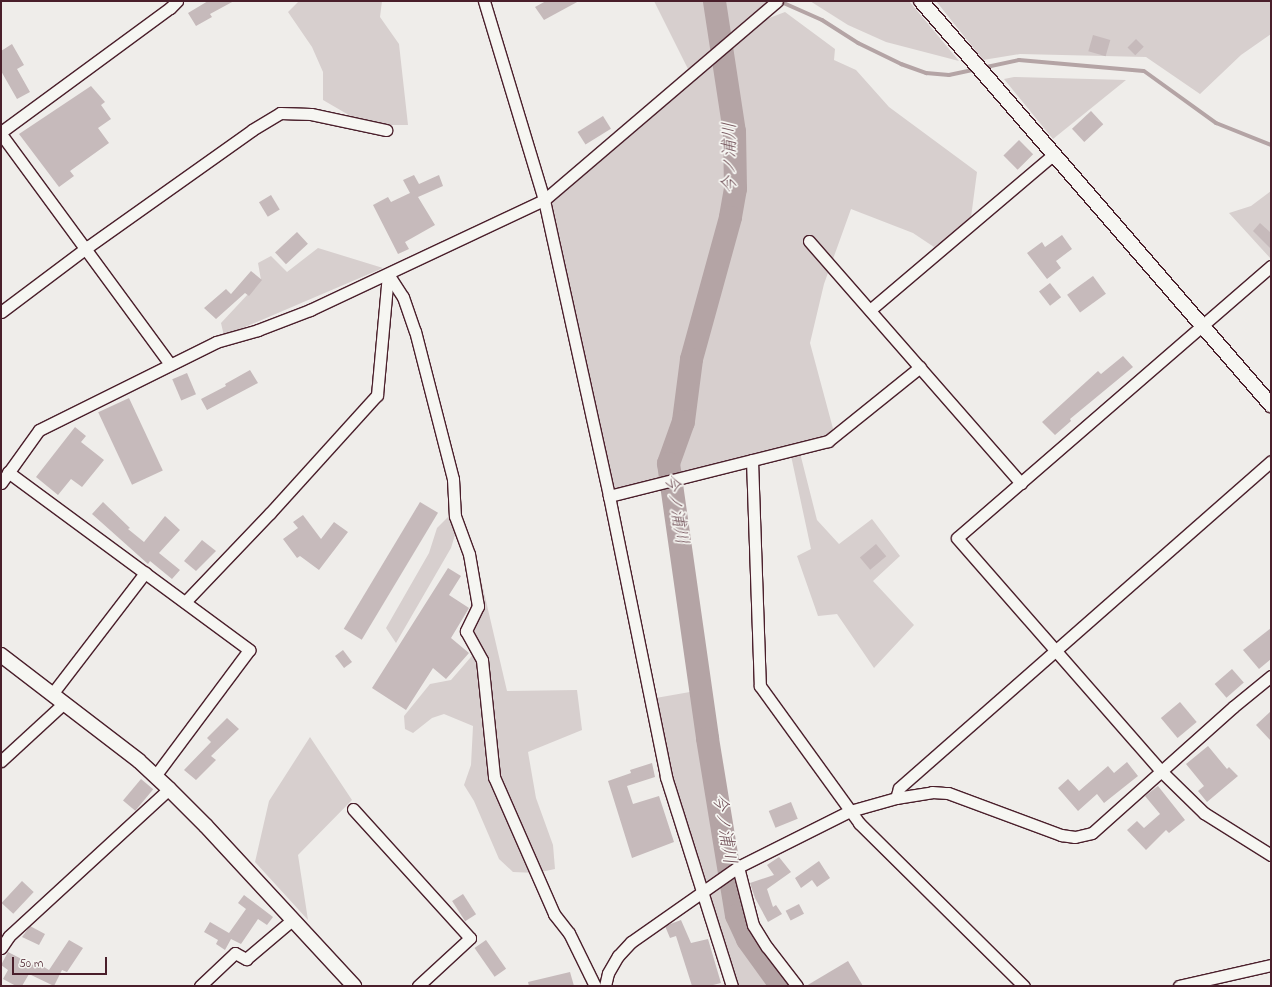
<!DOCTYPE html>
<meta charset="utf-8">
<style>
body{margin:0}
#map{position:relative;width:1272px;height:987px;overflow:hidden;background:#efedea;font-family:"Indie Flower","Klee One",sans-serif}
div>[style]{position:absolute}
.green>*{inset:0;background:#d7cfce}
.stream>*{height:4px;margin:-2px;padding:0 2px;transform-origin:2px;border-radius:2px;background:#b4a4a5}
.river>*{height:23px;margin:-11.5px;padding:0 11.5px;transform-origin:11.5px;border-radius:11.5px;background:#b4a4a5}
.building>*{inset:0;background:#c6babb;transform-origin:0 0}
.roads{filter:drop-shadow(1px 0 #4a1f2b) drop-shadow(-1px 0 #4a1f2b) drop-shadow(0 1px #4a1f2b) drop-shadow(0 -1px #4a1f2b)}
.minor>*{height:11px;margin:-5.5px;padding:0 5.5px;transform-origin:5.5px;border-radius:5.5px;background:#f6f6f2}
.tertiary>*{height:14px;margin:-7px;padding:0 7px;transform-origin:7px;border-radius:7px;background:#f6f6f2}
span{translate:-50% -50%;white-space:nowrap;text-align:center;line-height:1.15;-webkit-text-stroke:3.5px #f6f6f2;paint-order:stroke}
.water-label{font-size:18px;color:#6f4e56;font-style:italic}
.frame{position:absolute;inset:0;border:2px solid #4a1f2b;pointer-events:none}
.scale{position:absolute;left:12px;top:957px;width:95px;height:18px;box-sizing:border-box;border:2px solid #4a1f2b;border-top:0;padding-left:5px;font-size:12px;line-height:14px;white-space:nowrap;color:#4a1f2b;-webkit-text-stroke:3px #f6f6f2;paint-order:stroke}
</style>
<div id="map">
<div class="green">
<div style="clip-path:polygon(299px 1px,382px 1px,380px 17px,399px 44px,408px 125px,366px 125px,323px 100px,323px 72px,312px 47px,288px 12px)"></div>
<div style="clip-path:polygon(654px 1px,777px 1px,751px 25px,785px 12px,835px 49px,834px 60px,856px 70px,889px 107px,977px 172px,970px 225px,934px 247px,913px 233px,851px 209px,824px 284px,810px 343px,835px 436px,609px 496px,544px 200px,691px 75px)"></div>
<div style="clip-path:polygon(810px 1px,909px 1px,959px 61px,886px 42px,848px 25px)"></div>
<div style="clip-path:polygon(936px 1px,1271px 1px,1271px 34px,1241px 55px,1200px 94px,1146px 57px,1020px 54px,983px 60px)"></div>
<div style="clip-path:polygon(1014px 77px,1126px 80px,1053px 139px,1004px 79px)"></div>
<div style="clip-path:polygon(1271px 191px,1271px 259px,1229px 213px,1251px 206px)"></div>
<div style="clip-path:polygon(318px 248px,383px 268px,224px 336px,221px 323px,261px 280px,258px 263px,271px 256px,287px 272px)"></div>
<div style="clip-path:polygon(799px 449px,817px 520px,839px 544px,872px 519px,900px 556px,873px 581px,914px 625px,874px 668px,837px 614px,818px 616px,797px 556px,811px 549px,790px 451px)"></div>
<div style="clip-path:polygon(455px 510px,458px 525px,451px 548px,396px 643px,386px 628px,429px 553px,437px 528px)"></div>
<div style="clip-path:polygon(476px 558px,507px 691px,577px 690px,582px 730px,528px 752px,536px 798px,553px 845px,555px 869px,536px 873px,513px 872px,499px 859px,474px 801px,464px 785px,471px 765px,473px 726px,444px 714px,432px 718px,413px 733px,405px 729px,404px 716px,430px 684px,451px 680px,477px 650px,473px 628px)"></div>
<div style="clip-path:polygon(707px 689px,720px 778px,754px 926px,797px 986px,734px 986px,716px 935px,650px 699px)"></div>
<div style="clip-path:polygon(310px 737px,352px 800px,298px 855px,308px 920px,255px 862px,269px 801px)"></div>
</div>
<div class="stream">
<div style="left:779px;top:1px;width:47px;rotate:23.8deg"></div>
<div style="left:822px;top:20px;width:43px;rotate:32.6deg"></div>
<div style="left:858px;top:43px;width:48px;rotate:26deg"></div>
<div style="left:901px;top:64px;width:27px;rotate:20deg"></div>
<div style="left:926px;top:73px;width:23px;rotate:5deg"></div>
<div style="left:949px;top:75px;width:72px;rotate:-12.1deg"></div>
<div style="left:1019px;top:60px;width:125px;rotate:5deg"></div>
<div style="left:1144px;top:71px;width:89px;rotate:35.8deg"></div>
<div style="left:1216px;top:123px;width:59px;rotate:21.8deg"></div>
</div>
<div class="river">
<div style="left:714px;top:1px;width:132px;rotate:81.3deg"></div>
<div style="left:734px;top:131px;width:57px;rotate:89deg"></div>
<div style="left:735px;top:188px;width:29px;rotate:100deg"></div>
<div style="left:730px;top:217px;width:147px;rotate:105.4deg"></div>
<div style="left:691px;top:359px;width:63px;rotate:97.4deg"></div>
<div style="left:683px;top:421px;width:45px;rotate:109.7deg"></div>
<div style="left:668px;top:463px;width:278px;rotate:81.9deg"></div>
<div style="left:707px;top:738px;width:179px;rotate:80.7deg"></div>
<div style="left:736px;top:915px;width:26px;rotate:65deg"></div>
<div style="left:747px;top:939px;width:58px;rotate:54.1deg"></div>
</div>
<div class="building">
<div style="clip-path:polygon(208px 1px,234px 1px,210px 14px,212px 17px,196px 26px,188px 13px)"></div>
<div style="clip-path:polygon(546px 1px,579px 1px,544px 20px,535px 7px)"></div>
<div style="left:1093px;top:35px;width:18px;height:17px;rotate:16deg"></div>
<div style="left:1136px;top:39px;width:11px;height:12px;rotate:45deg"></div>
<div style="clip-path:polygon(12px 44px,24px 65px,17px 69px,30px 92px,17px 99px,1px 71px,1px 51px)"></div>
<div style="clip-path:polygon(91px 86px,105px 102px,101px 105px,111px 119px,98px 128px,109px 143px,70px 171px,74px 176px,59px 187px,19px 134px)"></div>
<div style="left:1091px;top:111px;width:18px;height:26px;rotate:47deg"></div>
<div style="left:603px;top:116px;width:15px;height:30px;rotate:58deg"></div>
<div style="left:1019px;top:140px;width:20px;height:22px;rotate:45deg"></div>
<div style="clip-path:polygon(414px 175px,419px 184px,439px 175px,443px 186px,418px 197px,435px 225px,405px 242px,409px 249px,398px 254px,373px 205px,388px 197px,391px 202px,410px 193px,403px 180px)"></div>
<div style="left:271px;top:195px;width:17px;height:14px;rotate:59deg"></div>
<div style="clip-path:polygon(1260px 223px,1271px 233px,1271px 249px,1253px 231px)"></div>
<div style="left:297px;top:232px;width:16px;height:30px;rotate:47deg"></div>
<div style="clip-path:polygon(1062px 235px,1072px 249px,1056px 261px,1061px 268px,1047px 279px,1027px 253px,1042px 242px,1045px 247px)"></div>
<div style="clip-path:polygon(251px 271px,262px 280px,249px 296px,245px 293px,216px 319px,204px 308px,226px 289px,231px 294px)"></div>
<div style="left:1093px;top:276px;width:22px;height:32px;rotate:54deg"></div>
<div style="left:1050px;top:283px;width:18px;height:14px;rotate:52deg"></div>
<div style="clip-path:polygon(1123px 356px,1133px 367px,1070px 419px,1071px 421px,1055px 435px,1042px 422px,1098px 371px,1101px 374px)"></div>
<div style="clip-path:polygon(250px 370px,258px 383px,207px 410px,201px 399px,226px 386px,225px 384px)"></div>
<div style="left:187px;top:373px;width:23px;height:16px;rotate:67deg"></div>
<div style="left:129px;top:398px;width:80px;height:34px;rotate:65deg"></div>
<div style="clip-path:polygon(75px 427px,86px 436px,81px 442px,104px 460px,82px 487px,71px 479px,58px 495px,36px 477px)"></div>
<div style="clip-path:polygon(103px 502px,130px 528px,128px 529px,144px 542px,165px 516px,180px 530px,159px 553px,180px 570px,172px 579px,150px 561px,148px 564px,92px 514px)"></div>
<div style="left:420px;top:502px;width:21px;height:148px;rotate:31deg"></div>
<div style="clip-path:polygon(303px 515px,321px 539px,334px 522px,348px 532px,319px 570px,300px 556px,297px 558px,283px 539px,298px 528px,293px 522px)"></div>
<div style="clip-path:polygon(202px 540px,216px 551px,196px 571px,184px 561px)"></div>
<div style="left:876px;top:544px;width:16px;height:21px;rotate:50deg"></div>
<div style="clip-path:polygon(448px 568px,461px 576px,449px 595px,469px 608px,451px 638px,469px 653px,446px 679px,433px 668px,406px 710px,372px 688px)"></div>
<div style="clip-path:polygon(1271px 628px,1271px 659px,1259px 669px,1243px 650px)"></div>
<div style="left:343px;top:650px;width:15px;height:10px;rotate:53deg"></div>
<div style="left:1232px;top:669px;width:18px;height:23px;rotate:49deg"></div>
<div style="left:1180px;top:702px;width:26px;height:25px;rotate:50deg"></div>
<div style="clip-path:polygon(1271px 711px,1271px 741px,1256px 725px)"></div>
<div style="clip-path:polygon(227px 718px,239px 729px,211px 756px,216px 760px,196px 780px,184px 770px,211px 742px,207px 738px)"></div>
<div style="clip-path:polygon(1208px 746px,1227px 769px,1229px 767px,1238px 776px,1207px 802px,1198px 791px,1204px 786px,1186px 764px)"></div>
<div style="clip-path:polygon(1127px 762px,1138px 776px,1104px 803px,1097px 794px,1078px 811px,1058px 788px,1068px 779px,1079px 791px,1108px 766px,1114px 773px)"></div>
<div style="clip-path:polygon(652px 763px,655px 777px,627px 786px,633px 804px,659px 796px,674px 842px,632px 858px,608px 781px,631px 773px,630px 770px)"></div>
<div style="left:141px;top:779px;width:16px;height:28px;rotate:40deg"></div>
<div style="clip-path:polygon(1158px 786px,1185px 820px,1169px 833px,1166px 830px,1146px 850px,1127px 830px,1137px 821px,1144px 828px,1160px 814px,1145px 796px)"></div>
<div style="left:791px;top:802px;width:18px;height:24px;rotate:68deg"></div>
<div style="clip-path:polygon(779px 857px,791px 872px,767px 889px,773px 907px,776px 905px,782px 914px,768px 922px,755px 898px,750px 883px,774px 875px,767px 865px)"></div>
<div style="clip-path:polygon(819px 861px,830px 878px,817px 887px,812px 880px,801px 888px,795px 878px)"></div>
<div style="left:22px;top:881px;width:16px;height:30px;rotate:43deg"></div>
<div style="left:463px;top:894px;width:24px;height:13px;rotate:57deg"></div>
<div style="clip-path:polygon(244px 895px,273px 917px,267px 925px,258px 919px,241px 944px,231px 939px,225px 950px,216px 944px,218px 940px,204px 932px,210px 922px,229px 933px,246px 909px,238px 903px)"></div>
<div style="left:799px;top:904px;width:11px;height:15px;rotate:63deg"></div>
<div style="clip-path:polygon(681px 920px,691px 943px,708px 939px,721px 983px,709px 986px,692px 986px,676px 936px,670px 938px,665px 926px)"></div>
<div style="clip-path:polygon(30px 926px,45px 934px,39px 945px,22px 937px)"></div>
<div style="clip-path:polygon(69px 940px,83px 948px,67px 972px,62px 970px,54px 986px,29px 974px,22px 986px,16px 986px,3px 979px,8px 970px,1px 965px,8px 952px,37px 967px,39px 964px,49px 970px)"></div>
<div style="left:486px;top:940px;width:35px;height:14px;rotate:55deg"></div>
<div style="clip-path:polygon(848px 961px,863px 986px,806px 986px)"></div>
<div style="clip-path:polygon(570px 972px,574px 986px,529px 986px,528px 982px)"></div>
</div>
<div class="roads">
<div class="minor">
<div style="left:484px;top:1px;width:208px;rotate:73.2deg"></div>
<div style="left:544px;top:200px;width:303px;rotate:77.6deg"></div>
<div style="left:609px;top:496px;width:287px;rotate:78.5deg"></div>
<div style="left:666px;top:777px;width:219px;rotate:72.5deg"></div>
<div style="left:1px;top:132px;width:210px;rotate:-36.3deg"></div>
<div style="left:170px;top:8px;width:10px;rotate:-45deg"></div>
<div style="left:1px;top:134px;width:285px;rotate:53.7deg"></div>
<div style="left:809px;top:241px;width:322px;rotate:48.8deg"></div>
<div style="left:1271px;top:266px;width:415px;rotate:139.1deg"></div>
<div style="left:957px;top:538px;width:311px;rotate:48.8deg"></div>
<div style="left:1162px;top:772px;width:59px;rotate:44.3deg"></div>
<div style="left:1204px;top:813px;width:79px;rotate:32.1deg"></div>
<div style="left:388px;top:274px;width:27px;rotate:57deg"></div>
<div style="left:403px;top:297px;width:36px;rotate:71deg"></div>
<div style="left:415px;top:331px;width:153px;rotate:75.6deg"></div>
<div style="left:453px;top:479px;width:37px;rotate:87deg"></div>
<div style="left:455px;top:516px;width:40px;rotate:69.8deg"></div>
<div style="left:469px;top:554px;width:53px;rotate:80.2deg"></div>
<div style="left:478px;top:606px;width:28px;rotate:116deg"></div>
<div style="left:466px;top:631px;width:33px;rotate:61deg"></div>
<div style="left:482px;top:660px;width:118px;rotate:84.1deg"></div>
<div style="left:494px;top:777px;width:150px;rotate:66.3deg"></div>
<div style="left:554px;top:914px;width:24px;rotate:52deg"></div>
<div style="left:569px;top:933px;width:59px;rotate:63.9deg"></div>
<div style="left:870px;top:310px;width:241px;rotate:-40.3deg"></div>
<div style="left:1px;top:312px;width:110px;rotate:-36.9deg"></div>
<div style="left:89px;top:246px;width:200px;rotate:-35.4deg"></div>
<div style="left:252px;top:130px;width:33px;rotate:-31deg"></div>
<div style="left:280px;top:113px;width:31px;rotate:2deg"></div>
<div style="left:311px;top:114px;width:77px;rotate:12deg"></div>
<div style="left:752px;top:460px;width:226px;rotate:88deg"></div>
<div style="left:760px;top:686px;width:169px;rotate:54.1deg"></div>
<div style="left:859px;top:823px;width:232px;rotate:44.7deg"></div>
<div style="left:8px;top:472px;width:300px;rotate:36.4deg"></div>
<div style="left:249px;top:650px;width:157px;rotate:126.7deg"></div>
<div style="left:1px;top:483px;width:65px;rotate:-54.4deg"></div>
<div style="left:39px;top:430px;width:198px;rotate:-26.4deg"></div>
<div style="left:216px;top:342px;width:44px;rotate:-15.9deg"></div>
<div style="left:258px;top:330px;width:56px;rotate:-21deg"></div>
<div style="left:310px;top:310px;width:259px;rotate:-25.2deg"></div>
<div style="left:544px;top:200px;width:306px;rotate:-40.5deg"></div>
<div style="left:609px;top:496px;width:226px;rotate:-14.1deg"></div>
<div style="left:828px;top:441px;width:118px;rotate:-38.8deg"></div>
<div style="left:185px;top:602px;width:123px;rotate:-46.3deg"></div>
<div style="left:270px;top:513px;width:159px;rotate:-47.8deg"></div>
<div style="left:377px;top:395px;width:121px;rotate:-84.8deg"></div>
<div style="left:52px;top:694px;width:153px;rotate:-52.5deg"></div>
<div style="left:1px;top:761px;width:86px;rotate:-42.6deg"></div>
<div style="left:896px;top:798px;width:10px;rotate:-73deg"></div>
<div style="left:899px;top:788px;width:495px;rotate:-41.3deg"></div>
<div style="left:353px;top:809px;width:174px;rotate:47.8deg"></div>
<div style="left:470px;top:938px;width:71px;rotate:137.3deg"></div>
<div style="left:738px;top:867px;width:60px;rotate:75.5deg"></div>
<div style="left:753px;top:925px;width:26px;rotate:58deg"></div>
<div style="left:767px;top:947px;width:49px;rotate:52.4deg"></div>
<div style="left:1px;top:948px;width:14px;rotate:-56deg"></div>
<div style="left:9px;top:936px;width:217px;rotate:-42.6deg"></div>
<div style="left:200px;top:986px;width:48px;rotate:-43.3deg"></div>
<div style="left:235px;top:953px;width:13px;rotate:29deg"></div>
<div style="left:246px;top:959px;width:60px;rotate:-40.3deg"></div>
<div style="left:605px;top:986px;width:13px;rotate:-77deg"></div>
<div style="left:608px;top:973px;width:20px;rotate:-60deg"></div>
<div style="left:618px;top:956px;width:19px;rotate:-47deg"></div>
<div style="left:631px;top:942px;width:131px;rotate:-35deg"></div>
<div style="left:738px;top:867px;width:125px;rotate:-26.6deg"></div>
<div style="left:850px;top:811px;width:48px;rotate:-15.8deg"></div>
<div style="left:896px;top:798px;width:36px;rotate:-9deg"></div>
<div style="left:932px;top:792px;width:16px;rotate:4deg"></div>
<div style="left:948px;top:793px;width:121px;rotate:20.4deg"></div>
<div style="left:1061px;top:835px;width:14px;rotate:8deg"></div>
<div style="left:1075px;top:837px;width:17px;rotate:-13deg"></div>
<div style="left:1092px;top:833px;width:189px;rotate:-41.8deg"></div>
<div style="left:1233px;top:707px;width:49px;rotate:-39.2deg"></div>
<div style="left:1179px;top:986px;width:94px;rotate:-12.9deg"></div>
</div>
<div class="tertiary">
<div style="left:921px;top:1px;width:535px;rotate:49.1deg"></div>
<div style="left:1px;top:655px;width:174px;rotate:37.5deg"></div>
<div style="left:139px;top:761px;width:41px;rotate:43deg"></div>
<div style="left:169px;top:789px;width:52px;rotate:45deg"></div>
<div style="left:206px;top:826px;width:218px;rotate:47.2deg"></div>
</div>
</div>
<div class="water-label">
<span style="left:731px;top:158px;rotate:-90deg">今ノ浦川</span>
<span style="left:675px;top:509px;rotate:81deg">今ノ浦川</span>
<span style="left:723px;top:829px;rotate:81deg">今ノ浦川</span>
</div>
<div class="frame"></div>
<div class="scale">50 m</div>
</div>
